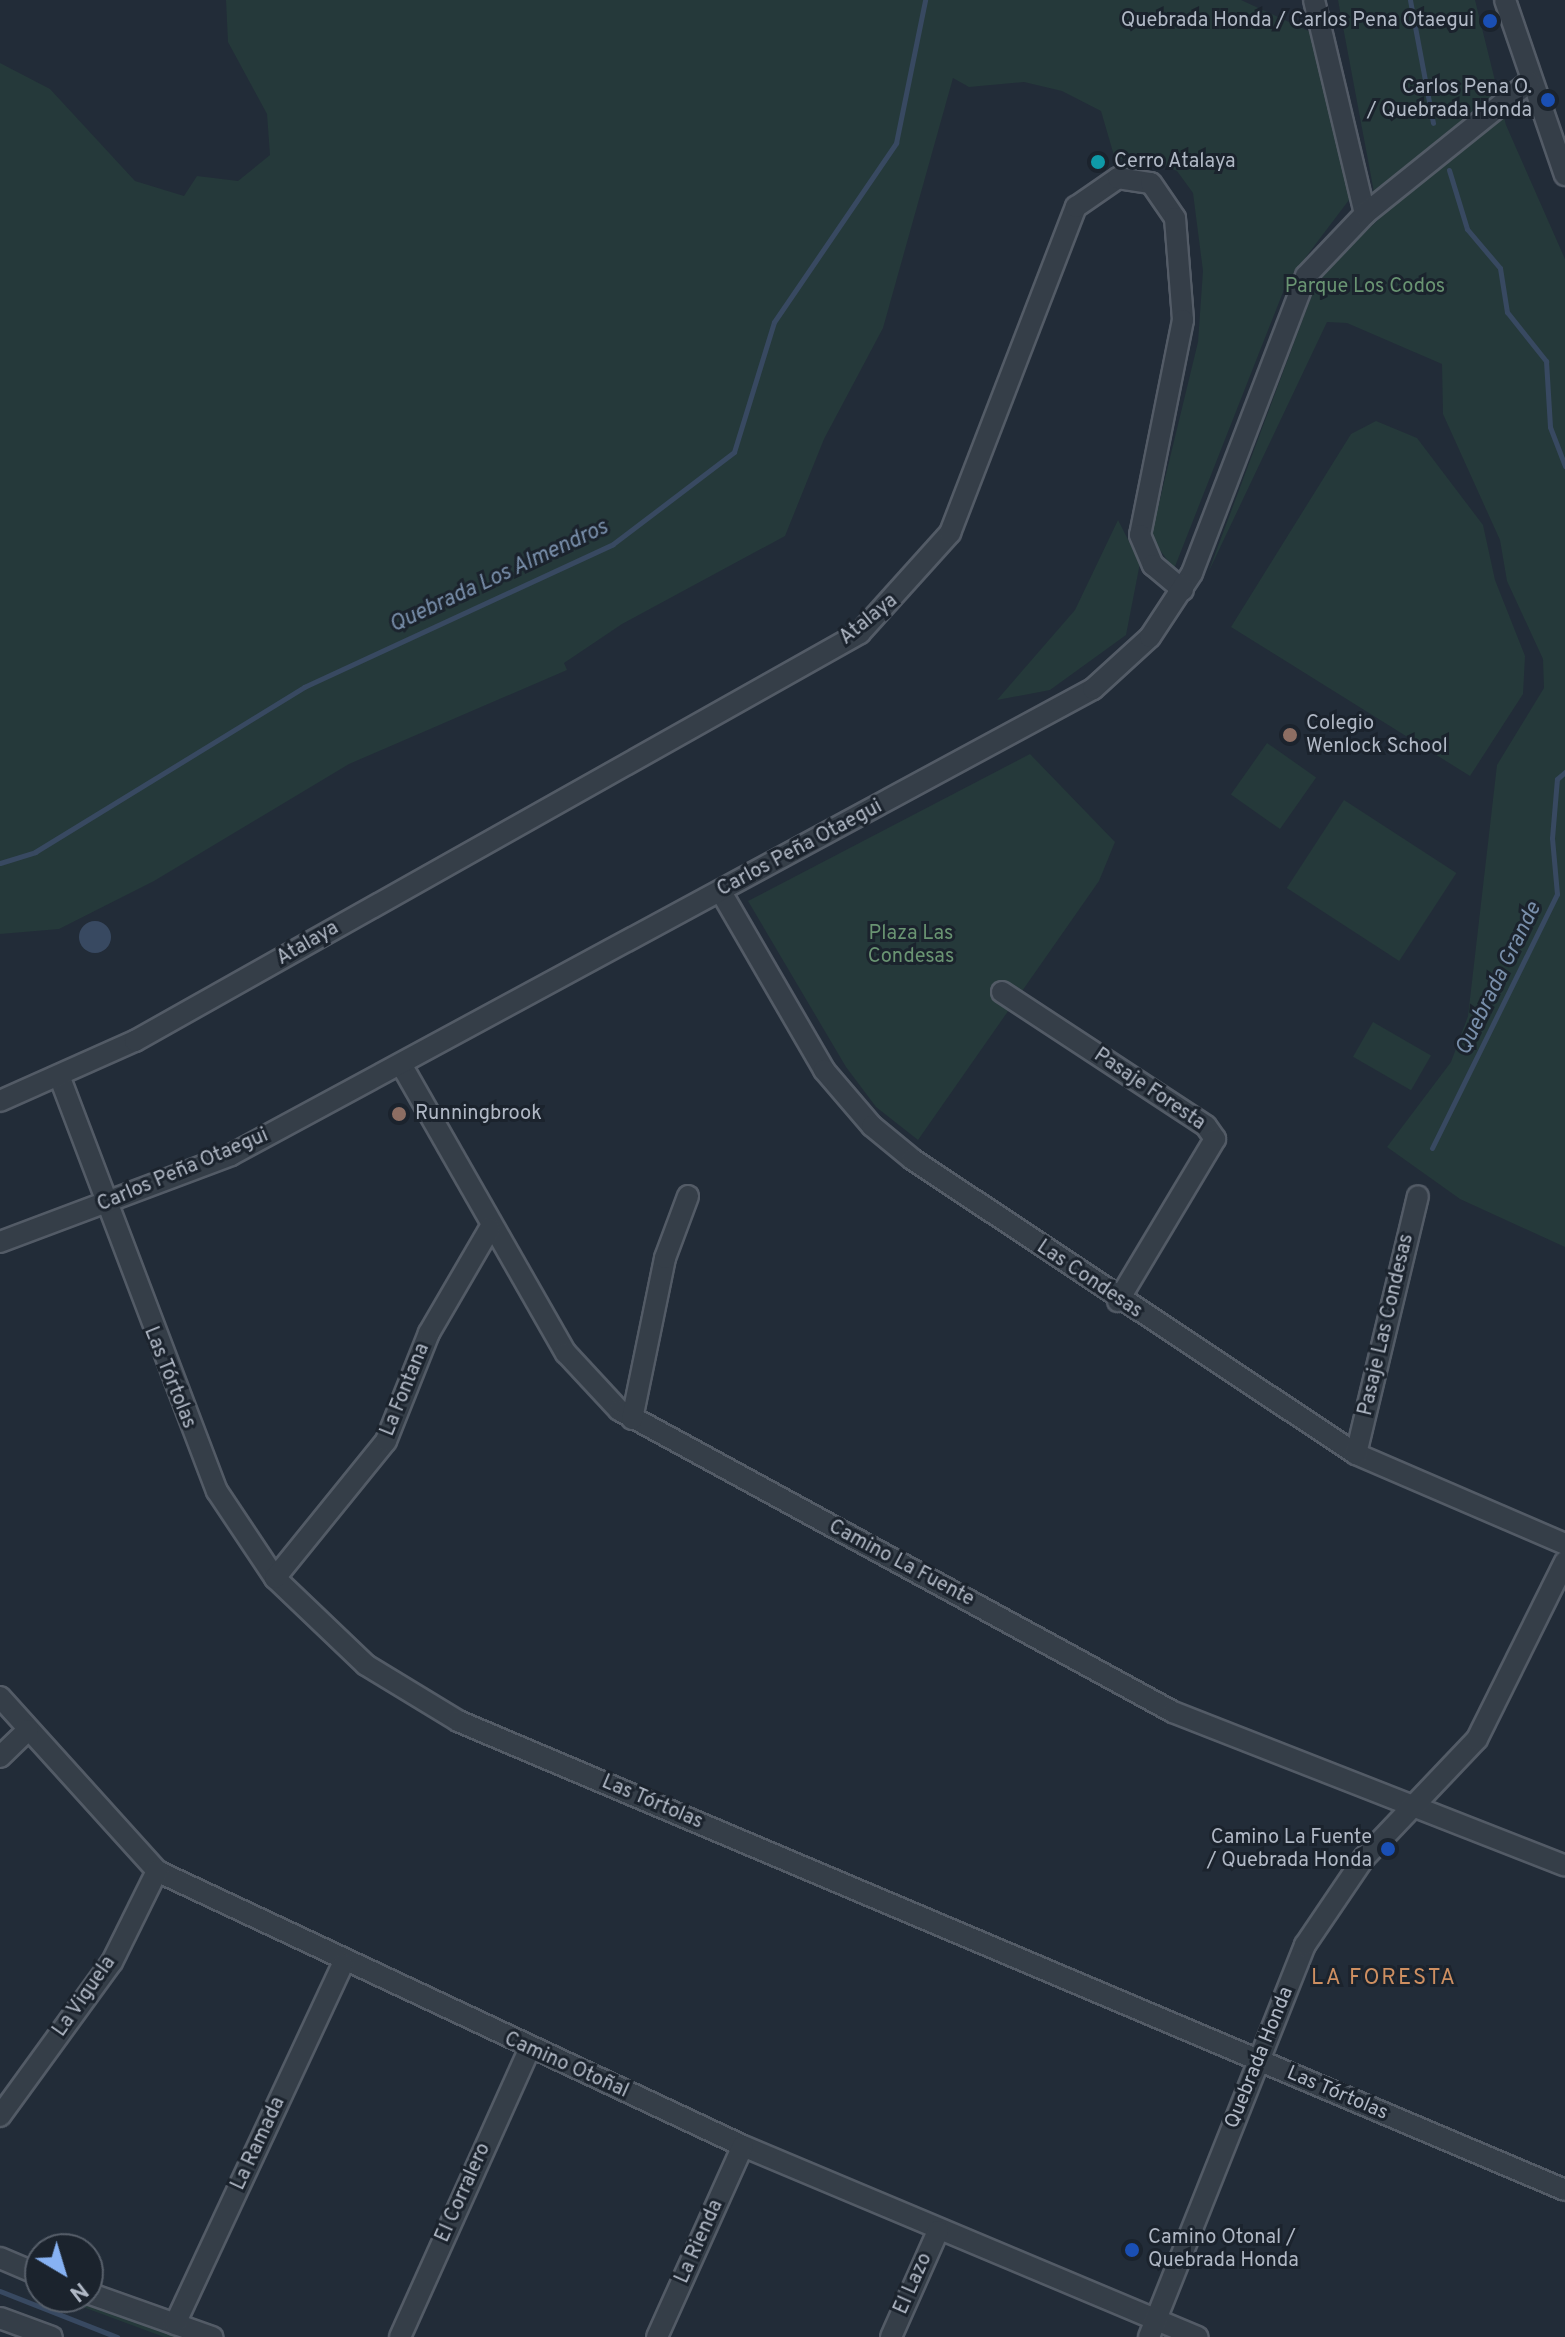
<!DOCTYPE html>
<meta charset="utf-8">
<style>
body{margin:0}
#map{position:relative;width:1565px;height:2337px;overflow:hidden;background:#222c38;font-family:Overpass,sans-serif}
div>[style]{position:absolute}
.green>*{inset:0;background:#25393a;transform-origin:0 0}
.water>*{inset:0;background:#384961}
.round{border-radius:50%}
.stream>*{height:5px;margin:-2.5px;padding:0 2.5px;transform-origin:2.5px;border-radius:2.5px;background:#384961}
.roads{filter:drop-shadow(2px 0 #535b66) drop-shadow(-2px 0 #535b66) drop-shadow(0 2px #535b66) drop-shadow(0 -2px #535b66)}
.minor>*{height:20px;margin:-10px;padding:0 10px;transform-origin:10px;border-radius:10px;background:#353e48}
.dots>*{width:22px;height:22px;translate:-50% -50%;box-sizing:border-box;border:4px solid #1b232d;border-radius:50%}
span{translate:-50% -50%;white-space:nowrap;text-align:center;line-height:1.15;-webkit-text-stroke:6px #1b232d;paint-order:stroke}
.poi-label{font-size:20px;color:#b0b8c5}
.right{translate:-100% -50%;text-align:right}
.left{translate:0 -50%;text-align:left}
.park-label{font-size:20px;color:#699472}
.street-label{font-size:20px;color:#b0b8c5}
.water-label{font-size:22px;color:#798fab;font-style:italic}
.neighbourhood-label{font-size:22px;color:#ce8f61;letter-spacing:2px}
.north{position:absolute;left:24px;top:2233px;width:80px;height:80px;box-sizing:border-box;background:#1b232d;border:2px solid #575f6a;border-radius:50%;rotate:142deg;font-size:22px;font-weight:700;line-height:32px;text-align:center;color:#b0b8c5}
.north::after{content:'';display:block;margin:auto;width:28px;height:36px;background:#87b2f3;clip-path:polygon(50% 0,100% 100%,50% 72%,0 100%)}
</style>
<div id="map">
<div class="green">
<div style="clip-path:polygon(226px 0,1241px 0,1315px 34px,1352px 196px,1287px 282px,1174px 569px,1153px 541px,1153px 528px,1198px 342px,1203px 271px,1193px 193px,1177px 171px,1153px 160px,1115px 159px,1101px 111px,1062px 91px,1024px 82px,969px 87px,953px 78px,883px 328px,824px 439px,785px 536px,622px 624px,564px 663px,567px 670px,349px 764px,154px 881px,59px 929px,0 934px,0 63px,50px 89px,135px 181px,184px 196px,197px 176px,238px 181px,270px 155px,267px 114px,228px 42px)"></div>
<div style="clip-path:polygon(1338px 0,1475px 0,1506px 125px,1565px 259px,1565px 1247px,1460px 1199px,1387px 1147px,1451px 1062px,1468px 1016px,1497px 765px,1544px 688px,1543px 659px,1507px 581px,1500px 540px,1443px 414px,1442px 364px,1347px 323px,1327px 322px,1208px 573px,1319px 276px,1379px 219px)"></div>
<div style="clip-path:polygon(1376px 421px,1417px 438px,1483px 525px,1495px 580px,1525px 656px,1523px 694px,1470px 776px,1231px 627px,1351px 434px)"></div>
<div style="clip-path:polygon(1118px 520px,1140px 563px,1126px 635px,1050px 690px,997px 700px,1075px 610px)"></div>
<div style="left:1267px;top:743px;width:60px;height:63px;rotate:35deg"></div>
<div style="clip-path:polygon(1030px 754px,1115px 842px,1099px 881px,918px 1140px,876px 1107px,846px 1067px,748px 901px)"></div>
<div style="left:1344px;top:800px;width:134px;height:105px;rotate:33deg"></div>
<div style="left:1373px;top:1022px;width:67px;height:40px;rotate:30deg"></div>
<div style="clip-path:polygon(56px 2297px,88px 2297px,204px 2337px,164px 2337px)"></div>
</div>
<div class="water">
<div class="round" style="left:79px;top:921px;width:32px;height:32px"></div>
</div>
<div class="stream">
<div style="left:1410px;top:0;width:125px;rotate:79.4deg"></div>
<div style="left:1449px;top:170px;width:62px;rotate:73deg"></div>
<div style="left:1467px;top:229px;width:51px;rotate:49.8deg"></div>
<div style="left:1500px;top:268px;width:45px;rotate:81deg"></div>
<div style="left:1507px;top:312px;width:63px;rotate:51.5deg"></div>
<div style="left:1546px;top:361px;width:66px;rotate:86.5deg"></div>
<div style="left:1550px;top:427px;width:42px;rotate:69deg"></div>
<div style="left:0;top:863px;width:37px;rotate:-17deg"></div>
<div style="left:35px;top:852px;width:316px;rotate:-31.5deg"></div>
<div style="left:304px;top:687px;width:340px;rotate:-24.8deg"></div>
<div style="left:613px;top:544px;width:152px;rotate:-37.2deg"></div>
<div style="left:734px;top:452px;width:136px;rotate:-72.9deg"></div>
<div style="left:774px;top:322px;width:217px;rotate:-55.7deg"></div>
<div style="left:896px;top:143px;width:146px;rotate:-78.5deg"></div>
<div style="left:1432px;top:1148px;width:283px;rotate:-63.8deg"></div>
<div style="left:1557px;top:894px;width:56px;rotate:-95.1deg"></div>
<div style="left:1552px;top:838px;width:59px;rotate:-85.2deg"></div>
<div style="left:1557px;top:779px;width:11px;rotate:-41deg"></div>
<div style="left:0;top:2291px;width:126px;rotate:21.5deg"></div>
</div>
<div class="roads">
<div class="minor">
<div style="left:1314px;top:0;width:220px;rotate:76.6deg"></div>
<div style="left:1505px;top:0;width:185px;rotate:71.1deg"></div>
<div style="left:721px;top:892px;width:206px;rotate:59.9deg"></div>
<div style="left:824px;top:1070px;width:74px;rotate:49.4deg"></div>
<div style="left:872px;top:1126px;width:52px;rotate:39.5deg"></div>
<div style="left:912px;top:1159px;width:533px;rotate:33.6deg"></div>
<div style="left:1356px;top:1454px;width:228px;rotate:23.3deg"></div>
<div style="left:1002px;top:992px;width:244px;rotate:33.3deg"></div>
<div style="left:1206px;top:1126px;width:16px;rotate:55deg"></div>
<div style="left:1215px;top:1139px;width:189px;rotate:120.9deg"></div>
<div style="left:402px;top:1066px;width:331px;rotate:60.3deg"></div>
<div style="left:566px;top:1353px;width:78px;rotate:47.1deg"></div>
<div style="left:619px;top:1410px;width:631px;rotate:28.6deg"></div>
<div style="left:1173px;top:1712px;width:421px;rotate:21.4deg"></div>
<div style="left:60px;top:1078px;width:442px;rotate:69.2deg"></div>
<div style="left:217px;top:1491px;width:105px;rotate:56.3deg"></div>
<div style="left:275px;top:1578px;width:126px;rotate:43.7deg"></div>
<div style="left:366px;top:1665px;width:108px;rotate:31.3deg"></div>
<div style="left:458px;top:1721px;width:1202px;rotate:22.96deg"></div>
<div style="left:0;top:1101px;width:148px;rotate:-24deg"></div>
<div style="left:135px;top:1041px;width:832px;rotate:-29.37deg"></div>
<div style="left:860px;top:633px;width:135px;rotate:-48deg"></div>
<div style="left:950px;top:533px;width:350px;rotate:-68.9deg"></div>
<div style="left:1076px;top:207px;width:51px;rotate:-34.6deg"></div>
<div style="left:1118px;top:178px;width:33px;rotate:9deg"></div>
<div style="left:1151px;top:183px;width:42px;rotate:55.6deg"></div>
<div style="left:1175px;top:218px;width:102px;rotate:85.5deg"></div>
<div style="left:1183px;top:320px;width:219px;rotate:101.3deg"></div>
<div style="left:1140px;top:535px;width:33px;rotate:67deg"></div>
<div style="left:1153px;top:565px;width:39px;rotate:40deg"></div>
<div style="left:0;top:1242px;width:247px;rotate:-20.6deg"></div>
<div style="left:231px;top:1155px;width:980px;rotate:-28.4deg"></div>
<div style="left:1093px;top:689px;width:77px;rotate:-42.4deg"></div>
<div style="left:1150px;top:637px;width:77px;rotate:-56.7deg"></div>
<div style="left:1192px;top:573px;width:318px;rotate:-69deg"></div>
<div style="left:1306px;top:276px;width:86px;rotate:-46.4deg"></div>
<div style="left:1365px;top:214px;width:211px;rotate:-38.8deg"></div>
<div style="left:632px;top:1419px;width:164px;rotate:-78.4deg"></div>
<div style="left:665px;top:1258px;width:66px;rotate:-69.6deg"></div>
<div style="left:1356px;top:1454px;width:265px;rotate:-76.5deg"></div>
<div style="left:275px;top:1578px;width:176px;rotate:-51deg"></div>
<div style="left:386px;top:1441px;width:116px;rotate:-68.3deg"></div>
<div style="left:429px;top:1333px;width:121px;rotate:-59.8deg"></div>
<div style="left:0;top:1697px;width:234px;rotate:47.9deg"></div>
<div style="left:157px;top:1871px;width:647px;rotate:25.14deg"></div>
<div style="left:743px;top:2146px;width:493px;rotate:22.8deg"></div>
<div style="left:0;top:1757px;width:39px;rotate:-44deg"></div>
<div style="left:0;top:2116px;width:190px;rotate:-54deg"></div>
<div style="left:112px;top:1962px;width:102px;rotate:-63.7deg"></div>
<div style="left:0;top:2258px;width:43px;rotate:23deg"></div>
<div style="left:88px;top:2293px;width:132px;rotate:19.5deg"></div>
<div style="left:0;top:2318px;width:55px;rotate:20.1deg"></div>
<div style="left:175px;top:2324px;width:397px;rotate:-65deg"></div>
<div style="left:400px;top:2337px;width:315px;rotate:-65.8deg"></div>
<div style="left:657px;top:2337px;width:209px;rotate:-65.8deg"></div>
<div style="left:891px;top:2337px;width:116px;rotate:-66.1deg"></div>
<div style="left:1149px;top:2337px;width:422px;rotate:-68.3deg"></div>
<div style="left:1305px;top:1945px;width:105px;rotate:-55.9deg"></div>
<div style="left:1364px;top:1858px;width:164px;rotate:-46.5deg"></div>
<div style="left:1477px;top:1739px;width:198px;rotate:-63.6deg"></div>
</div>
</div>
<div class="dots">
<div style="left:1490px;top:21px;background:#1a4fb4"></div>
<div style="left:1548px;top:100px;background:#1a4fb4"></div>
<div style="left:1098px;top:162px;background:#0f9aa8"></div>
<div style="left:1290px;top:735px;background:#8d6e63"></div>
<div style="left:399px;top:1114px;background:#8d6e63"></div>
<div style="left:1388px;top:1849px;background:#1a4fb4"></div>
<div style="left:1132px;top:2250px;background:#1a4fb4"></div>
</div>
<div class="poi-label">
<span class="right" style="left:1474px;top:21px">Quebrada Honda / Carlos Pena Otaegui</span>
<span class="right" style="left:1532px;top:100px">Carlos Pena O.<br>/ Quebrada Honda</span>
<span class="left" style="left:1114px;top:162px">Cerro Atalaya</span>
<span class="left" style="left:1306px;top:736px">Colegio<br>Wenlock School</span>
<span class="left" style="left:415px;top:1114px">Runningbrook</span>
<span class="right" style="left:1372px;top:1850px">Camino La Fuente<br>/ Quebrada Honda</span>
<span class="left" style="left:1148px;top:2250px">Camino Otonal /<br>Quebrada Honda</span>
</div>
<div class="park-label">
<span style="left:1365px;top:287px">Parque Los Codos</span>
<span style="left:911px;top:946px">Plaza Las<br>Condesas</span>
</div>
<div class="street-label">
<span style="left:869px;top:620px;rotate:-39deg">Atalaya</span>
<span style="left:800px;top:849px;rotate:-28deg">Carlos Peña Otaegui</span>
<span style="left:308px;top:944px;rotate:-30deg">Atalaya</span>
<span style="left:1149px;top:1090px;rotate:34deg">Pasaje Foresta</span>
<span style="left:183px;top:1171px;rotate:-23deg">Carlos Peña Otaegui</span>
<span style="left:1089px;top:1280px;rotate:34deg">Las Condesas</span>
<span style="left:1387px;top:1325px;rotate:-77deg">Pasaje Las Condesas</span>
<span style="left:169px;top:1378px;rotate:68deg">Las Tórtolas</span>
<span style="left:406px;top:1390px;rotate:-68deg">La Fontana</span>
<span style="left:901px;top:1564px;rotate:28deg">Camino La Fuente</span>
<span style="left:652px;top:1803px;rotate:23deg">Las Tórtolas</span>
<span style="left:85px;top:1997px;rotate:-55deg">La Viguela</span>
<span style="left:1260px;top:2058px;rotate:-68deg">Quebrada Honda</span>
<span style="left:566px;top:2066px;rotate:24deg">Camino Otoñal</span>
<span style="left:1337px;top:2094px;rotate:23deg">Las Tórtolas</span>
<span style="left:259px;top:2144px;rotate:-65deg">La Ramada</span>
<span style="left:464px;top:2193px;rotate:-66deg">El Corralero</span>
<span style="left:700px;top:2242px;rotate:-66deg">La Rienda</span>
<span style="left:914px;top:2284px;rotate:-66deg">El Lazo</span>
</div>
<div class="water-label">
<span style="left:499px;top:577px;rotate:-25deg">Quebrada Los Almendros</span>
<span style="left:1499px;top:979px;rotate:-64deg">Quebrada Grande</span>
</div>
<div class="neighbourhood-label">
<span style="left:1384px;top:1979px">LA FORESTA</span>
</div>
<div class="north">N</div>
</div>
